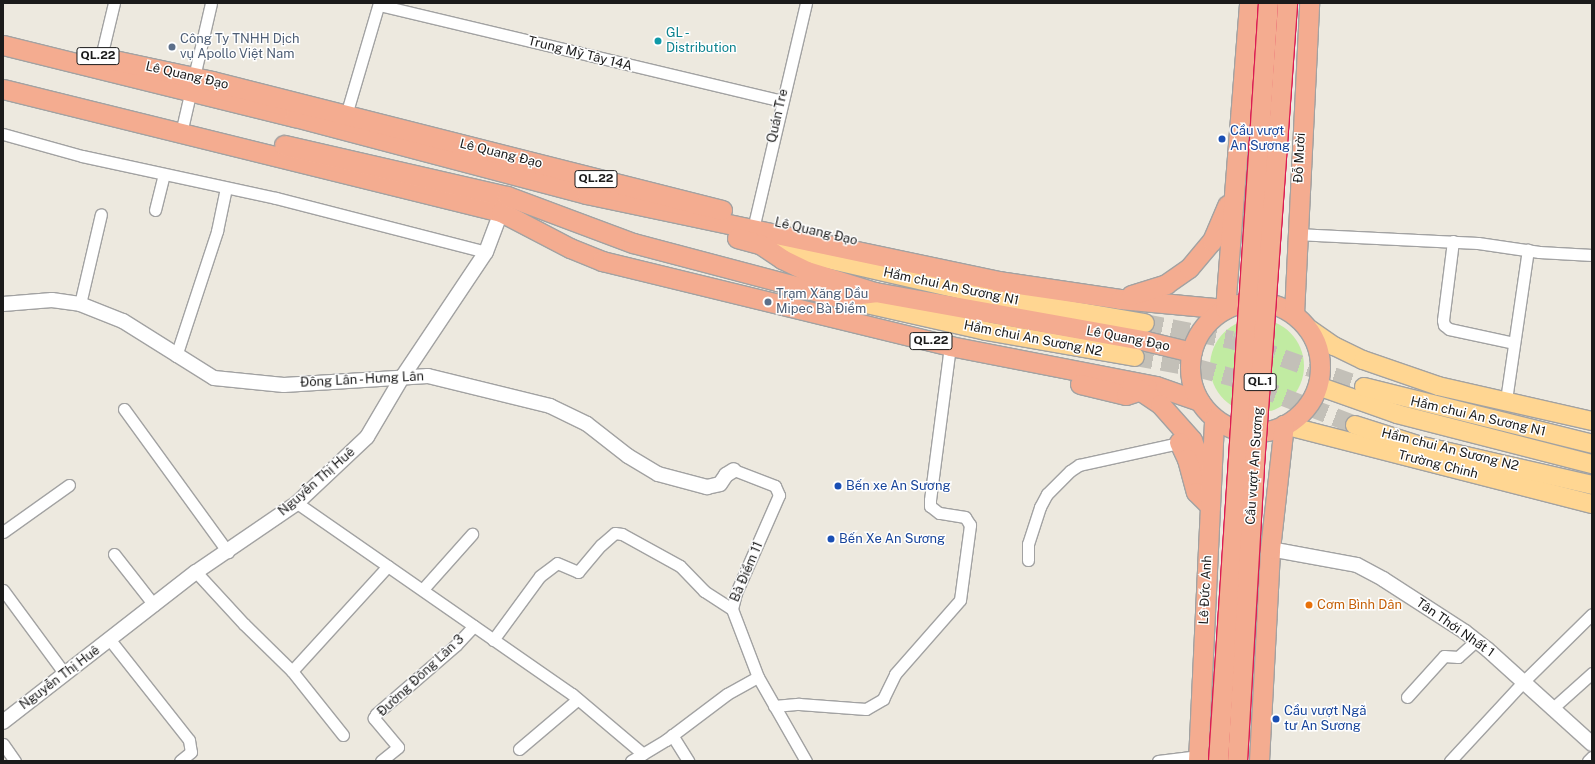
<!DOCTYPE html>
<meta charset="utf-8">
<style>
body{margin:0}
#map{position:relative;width:1595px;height:764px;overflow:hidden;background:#ede9df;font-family:"Public Sans",sans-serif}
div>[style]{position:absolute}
.grass>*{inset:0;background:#c1eba2}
.round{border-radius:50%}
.primary-tunnel>*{height:18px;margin-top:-9px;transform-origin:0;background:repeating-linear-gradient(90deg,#c3c0b8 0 18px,transparent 0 27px)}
.roads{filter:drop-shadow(1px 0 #a2a2a2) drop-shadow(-1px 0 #a2a2a2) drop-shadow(0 1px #a2a2a2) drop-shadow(0 -1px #a2a2a2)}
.minor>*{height:11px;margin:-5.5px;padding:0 5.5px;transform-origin:5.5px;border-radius:5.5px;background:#fff}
.tertiary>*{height:14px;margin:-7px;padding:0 7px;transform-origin:7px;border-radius:7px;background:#fff}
.primary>*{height:18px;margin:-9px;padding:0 9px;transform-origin:9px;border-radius:9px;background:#ffd692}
.trunk>*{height:19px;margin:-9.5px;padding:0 9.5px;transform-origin:9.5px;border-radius:9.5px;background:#f4ac90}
.trunk>.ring{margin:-9.5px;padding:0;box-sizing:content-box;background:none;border:19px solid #f4ac90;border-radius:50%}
.bridges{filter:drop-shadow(1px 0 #db1c52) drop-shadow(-1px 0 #db1c52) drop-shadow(0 1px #db1c52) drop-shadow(0 -1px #db1c52)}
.trunk-bridge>*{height:19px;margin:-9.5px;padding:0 9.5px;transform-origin:9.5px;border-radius:9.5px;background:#f4ac90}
.dots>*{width:11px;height:11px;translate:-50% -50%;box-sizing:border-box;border:2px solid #fff;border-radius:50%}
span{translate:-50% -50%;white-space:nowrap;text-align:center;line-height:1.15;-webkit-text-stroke:3px #fff;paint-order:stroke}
.shield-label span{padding:1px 3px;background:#fff;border:1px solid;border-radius:3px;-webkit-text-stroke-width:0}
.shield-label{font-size:12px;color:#1b1b1b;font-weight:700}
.culture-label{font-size:13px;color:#0d838f}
.left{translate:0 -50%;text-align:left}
.service-label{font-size:13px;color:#4e5e75}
.street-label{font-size:13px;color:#1b1b1b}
.transit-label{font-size:13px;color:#164399}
.food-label{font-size:13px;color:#c56008}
.frame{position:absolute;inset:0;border:4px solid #1b1b1b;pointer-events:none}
</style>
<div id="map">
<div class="grass">
<div class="round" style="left:1210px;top:319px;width:94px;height:94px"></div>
</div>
<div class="primary-tunnel">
<div style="left:1145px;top:323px;width:89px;rotate:11.1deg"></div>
<div style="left:1232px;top:340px;width:140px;rotate:19.6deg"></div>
<div style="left:1135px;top:357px;width:63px;rotate:10.1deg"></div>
<div style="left:1197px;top:368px;width:38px;rotate:15deg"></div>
<div style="left:1234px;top:378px;width:130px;rotate:21.2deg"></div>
</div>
<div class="roads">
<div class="minor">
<div style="left:379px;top:5px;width:413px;rotate:13.4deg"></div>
<div style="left:101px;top:57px;width:56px;rotate:-76.5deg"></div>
<div style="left:346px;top:115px;width:117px;rotate:-73.6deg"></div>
<div style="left:181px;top:133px;width:133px;rotate:-77deg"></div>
<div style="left:3px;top:134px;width:82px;rotate:15.6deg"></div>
<div style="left:82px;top:156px;width:198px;rotate:12.2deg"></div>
<div style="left:276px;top:198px;width:217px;rotate:14.4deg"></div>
<div style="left:155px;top:210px;width:37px;rotate:-76deg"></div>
<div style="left:753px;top:229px;width:232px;rotate:-76.8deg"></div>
<div style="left:1296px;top:234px;width:182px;rotate:2.8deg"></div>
<div style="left:1478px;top:243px;width:62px;rotate:8.4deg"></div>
<div style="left:1539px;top:252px;width:53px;rotate:3.2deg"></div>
<div style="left:1453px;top:241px;width:80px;rotate:97.2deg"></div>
<div style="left:1443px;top:320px;width:5px;rotate:79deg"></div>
<div style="left:1444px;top:325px;width:6px;rotate:39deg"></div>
<div style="left:1449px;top:329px;width:66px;rotate:12.2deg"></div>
<div style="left:80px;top:304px;width:92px;rotate:-76.9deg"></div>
<div style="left:176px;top:356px;width:132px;rotate:-71.8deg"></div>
<div style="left:217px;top:231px;width:44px;rotate:-78.2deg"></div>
<div style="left:1506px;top:400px;width:152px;rotate:-81.7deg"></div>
<div style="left:124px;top:409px;width:177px;rotate:54deg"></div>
<div style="left:734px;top:470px;width:44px;rotate:21.3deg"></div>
<div style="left:775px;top:486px;width:10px;rotate:66deg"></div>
<div style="left:779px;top:495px;width:107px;rotate:113.7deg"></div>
<div style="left:736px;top:593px;width:16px;rotate:104deg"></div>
<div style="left:732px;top:609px;width:73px;rotate:69.1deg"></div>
<div style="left:758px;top:677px;width:97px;rotate:60.3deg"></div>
<div style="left:297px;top:503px;width:335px;rotate:34.8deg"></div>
<div style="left:572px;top:694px;width:93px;rotate:40.2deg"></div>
<div style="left:3px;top:532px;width:81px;rotate:-35.5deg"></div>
<div style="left:114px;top:554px;width:65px;rotate:51.9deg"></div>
<div style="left:1028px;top:560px;width:16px;rotate:-90deg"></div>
<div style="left:1028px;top:544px;width:39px;rotate:-72deg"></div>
<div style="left:1040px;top:507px;width:15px;rotate:-62deg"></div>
<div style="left:1047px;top:494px;width:33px;rotate:-45deg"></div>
<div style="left:1070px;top:471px;width:11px;rotate:-34deg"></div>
<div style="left:1079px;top:465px;width:102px;rotate:-12.4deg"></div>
<div style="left:196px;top:572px;width:71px;rotate:47.3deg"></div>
<div style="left:244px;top:624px;width:67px;rotate:44.4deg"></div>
<div style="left:423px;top:589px;width:74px;rotate:-48.3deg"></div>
<div style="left:3px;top:590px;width:104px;rotate:53.6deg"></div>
<div style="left:110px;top:640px;width:127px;rotate:51.7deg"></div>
<div style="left:189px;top:740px;width:12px;rotate:81deg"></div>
<div style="left:191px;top:752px;width:14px;rotate:141deg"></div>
<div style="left:493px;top:640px;width:79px;rotate:-53.7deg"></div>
<div style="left:540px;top:576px;width:21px;rotate:-37deg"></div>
<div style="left:557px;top:563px;width:23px;rotate:23deg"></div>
<div style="left:578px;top:572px;width:35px;rotate:-50deg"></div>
<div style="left:601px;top:545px;width:18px;rotate:-41deg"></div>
<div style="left:615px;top:533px;width:7px;rotate:8deg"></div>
<div style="left:622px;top:534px;width:66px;rotate:28.9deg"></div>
<div style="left:680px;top:566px;width:35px;rotate:46deg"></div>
<div style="left:704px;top:591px;width:33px;rotate:33deg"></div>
<div style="left:1407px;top:697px;width:55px;rotate:-47.9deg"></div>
<div style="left:1444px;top:656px;width:14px;rotate:4deg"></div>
<div style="left:1458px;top:657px;width:24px;rotate:-42deg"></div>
<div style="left:774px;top:706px;width:25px;rotate:-5deg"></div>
<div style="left:799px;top:704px;width:67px;rotate:4.3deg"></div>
<div style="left:866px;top:709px;width:20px;rotate:-30deg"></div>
<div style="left:883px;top:699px;width:28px;rotate:-64deg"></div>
<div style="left:895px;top:674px;width:98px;rotate:-48.7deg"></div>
<div style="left:960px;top:600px;width:76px;rotate:-82.4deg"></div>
<div style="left:970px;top:525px;width:9px;rotate:-122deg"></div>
<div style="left:965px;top:517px;width:26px;rotate:-171deg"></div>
<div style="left:939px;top:513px;width:11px;rotate:-142deg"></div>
<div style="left:930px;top:506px;width:6px;rotate:-90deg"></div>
<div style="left:930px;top:500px;width:155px;rotate:-82.6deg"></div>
<div style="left:1554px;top:707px;width:51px;rotate:-41.8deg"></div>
<div style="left:343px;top:735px;width:82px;rotate:-128.6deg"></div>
<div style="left:292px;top:671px;width:142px;rotate:-47.6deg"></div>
<div style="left:672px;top:735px;width:31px;rotate:58deg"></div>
<div style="left:3px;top:744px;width:21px;rotate:55deg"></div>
<div style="left:519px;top:749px;width:77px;rotate:-40.3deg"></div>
<div style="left:381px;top:761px;width:22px;rotate:-39deg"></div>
<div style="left:398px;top:747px;width:38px;rotate:-130deg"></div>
<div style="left:374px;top:718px;width:4px;rotate:-63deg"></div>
<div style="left:376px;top:714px;width:106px;rotate:-40.8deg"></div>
<div style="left:456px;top:645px;width:26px;rotate:-47deg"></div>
<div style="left:631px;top:761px;width:41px;rotate:-31deg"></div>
<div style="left:666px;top:740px;width:76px;rotate:-37deg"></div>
<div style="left:727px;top:694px;width:35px;rotate:-29deg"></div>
<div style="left:1158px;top:761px;width:41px;rotate:-7deg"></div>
<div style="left:1450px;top:761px;width:109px;rotate:-47.2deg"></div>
<div style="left:1524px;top:681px;width:95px;rotate:-44.6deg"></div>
<div style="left:1588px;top:761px;width:6px;rotate:-45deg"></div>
</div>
<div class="tertiary">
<div style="left:3px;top:304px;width:49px;rotate:-4.7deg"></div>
<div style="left:52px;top:300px;width:28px;rotate:8deg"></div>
<div style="left:80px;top:304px;width:46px;rotate:21.6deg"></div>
<div style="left:123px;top:321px;width:107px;rotate:32.1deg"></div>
<div style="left:214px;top:378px;width:70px;rotate:5.7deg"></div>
<div style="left:284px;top:385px;width:144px;rotate:-3.6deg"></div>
<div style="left:428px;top:376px;width:126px;rotate:13.8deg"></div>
<div style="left:550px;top:406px;width:41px;rotate:25.9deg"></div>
<div style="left:587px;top:424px;width:52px;rotate:38deg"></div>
<div style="left:628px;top:456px;width:35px;rotate:31deg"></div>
<div style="left:658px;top:474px;width:51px;rotate:14.9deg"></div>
<div style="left:707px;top:487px;width:13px;rotate:-13deg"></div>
<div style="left:720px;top:484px;width:11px;rotate:-56deg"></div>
<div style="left:726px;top:475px;width:9px;rotate:-32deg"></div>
<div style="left:1270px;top:549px;width:88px;rotate:10.4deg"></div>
<div style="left:1357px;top:565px;width:30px;rotate:28deg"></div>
<div style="left:1383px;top:579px;width:98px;rotate:32.9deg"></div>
<div style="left:1465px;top:632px;width:29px;rotate:38deg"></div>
<div style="left:1488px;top:650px;width:140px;rotate:42.1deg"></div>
<div style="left:3px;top:722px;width:244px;rotate:-37.9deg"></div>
<div style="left:196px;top:572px;width:122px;rotate:-34.3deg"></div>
<div style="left:297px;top:503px;width:96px;rotate:-43.3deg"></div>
<div style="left:367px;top:437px;width:71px;rotate:-59.5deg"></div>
<div style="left:403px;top:376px;width:149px;rotate:-56.2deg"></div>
<div style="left:486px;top:252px;width:51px;rotate:-69.4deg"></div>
</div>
<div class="primary">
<div style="left:762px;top:244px;width:238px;rotate:12.9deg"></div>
<div style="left:994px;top:297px;width:153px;rotate:9.8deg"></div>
<div style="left:840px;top:298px;width:150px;rotate:12.7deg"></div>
<div style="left:986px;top:331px;width:151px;rotate:9.9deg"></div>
<div style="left:1308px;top:328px;width:32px;rotate:35deg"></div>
<div style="left:1334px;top:346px;width:32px;rotate:26deg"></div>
<div style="left:1363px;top:360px;width:79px;rotate:19.1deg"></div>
<div style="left:1438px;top:386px;width:158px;rotate:12.8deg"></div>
<div style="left:1318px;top:386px;width:84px;rotate:19.5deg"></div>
<div style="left:1397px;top:414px;width:201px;rotate:14.4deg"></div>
<div style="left:1364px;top:387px;width:235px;rotate:14deg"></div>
<div style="left:1284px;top:425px;width:318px;rotate:14.4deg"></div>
<div style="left:1355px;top:425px;width:66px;rotate:17.6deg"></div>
<div style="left:1418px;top:445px;width:179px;rotate:12.9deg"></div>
</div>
<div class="trunk">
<div style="left:3px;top:45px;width:301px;rotate:13.9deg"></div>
<div style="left:295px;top:117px;width:301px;rotate:14.8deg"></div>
<div style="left:586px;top:194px;width:421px;rotate:11.9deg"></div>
<div style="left:998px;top:281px;width:123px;rotate:8.4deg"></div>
<div style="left:1120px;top:299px;width:105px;rotate:5.4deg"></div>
<div style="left:100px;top:57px;width:115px;rotate:12.1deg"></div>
<div style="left:212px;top:81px;width:526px;rotate:14.19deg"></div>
<div style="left:3px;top:89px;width:513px;rotate:13.87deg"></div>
<div style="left:501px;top:212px;width:78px;rotate:27.6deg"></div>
<div style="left:570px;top:248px;width:35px;rotate:22deg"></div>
<div style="left:602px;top:261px;width:358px;rotate:13.7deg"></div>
<div style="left:950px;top:346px;width:210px;rotate:11deg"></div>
<div style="left:1156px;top:386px;width:46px;rotate:19.2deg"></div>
<div style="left:284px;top:145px;width:229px;rotate:12.9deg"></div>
<div style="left:507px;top:196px;width:134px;rotate:20.5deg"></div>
<div style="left:633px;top:243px;width:211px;rotate:14.8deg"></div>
<div style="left:837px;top:297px;width:38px;rotate:-7deg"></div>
<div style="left:737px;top:238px;width:24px;rotate:15deg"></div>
<div style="left:760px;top:244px;width:27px;rotate:34deg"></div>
<div style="left:782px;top:259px;width:28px;rotate:26deg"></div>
<div style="left:807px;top:271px;width:71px;rotate:17.2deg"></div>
<div style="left:875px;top:292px;width:275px;rotate:10.2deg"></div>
<div style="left:1146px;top:341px;width:47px;rotate:13.4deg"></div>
<div style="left:1131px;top:295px;width:37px;rotate:-17deg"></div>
<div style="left:1166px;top:284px;width:28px;rotate:-35deg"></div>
<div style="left:1189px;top:268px;width:35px;rotate:-50deg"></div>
<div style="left:1212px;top:241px;width:39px;rotate:-67deg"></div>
<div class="ring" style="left:1190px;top:302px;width:111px;height:111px"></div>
<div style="left:1225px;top:309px;width:307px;rotate:-85.5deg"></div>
<div style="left:1294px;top:314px;width:311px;rotate:-87.2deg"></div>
<div style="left:1080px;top:384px;width:47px;rotate:13.4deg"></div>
<div style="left:1126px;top:395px;width:22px;rotate:-18deg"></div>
<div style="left:1132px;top:385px;width:34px;rotate:34deg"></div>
<div style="left:1160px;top:404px;width:48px;rotate:48.4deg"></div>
<div style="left:1192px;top:440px;width:41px;rotate:70.3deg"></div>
<div style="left:1179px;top:442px;width:19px;rotate:65deg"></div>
<div style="left:1187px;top:459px;width:34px;rotate:75deg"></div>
<div style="left:1196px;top:492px;width:20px;rotate:45deg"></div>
<div style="left:1198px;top:761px;width:343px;rotate:-87.3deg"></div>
<div style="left:1259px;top:761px;width:212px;rotate:-87deg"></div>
<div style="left:1270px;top:549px;width:125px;rotate:-83.6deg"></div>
</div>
</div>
<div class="bridges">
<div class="trunk-bridge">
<div style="left:1218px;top:761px;width:760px;rotate:-86.23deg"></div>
<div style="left:1237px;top:761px;width:296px;rotate:-86.7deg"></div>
<div style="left:1254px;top:465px;width:463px;rotate:-85.9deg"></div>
</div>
</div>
<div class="dots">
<div style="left:658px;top:41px;background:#0f9aa8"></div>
<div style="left:172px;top:47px;background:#5c6f8a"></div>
<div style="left:1222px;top:139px;background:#1a4fb4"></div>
<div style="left:768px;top:302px;background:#5c6f8a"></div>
<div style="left:838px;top:486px;background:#1a4fb4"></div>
<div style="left:831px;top:539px;background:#1a4fb4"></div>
<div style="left:1309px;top:605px;background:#e8710a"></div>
<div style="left:1276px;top:719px;background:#1a4fb4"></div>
</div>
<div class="shield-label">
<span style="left:98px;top:56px">QL.22</span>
<span style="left:596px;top:179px">QL.22</span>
<span style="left:931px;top:341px">QL.22</span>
<span style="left:1260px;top:382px">QL.1</span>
</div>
<div class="culture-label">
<span class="left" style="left:666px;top:41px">GL -<br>Distribution</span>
</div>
<div class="service-label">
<span class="left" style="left:180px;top:47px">Công Ty TNHH Dịch<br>vụ Apollo Việt Nam</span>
<span class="left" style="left:776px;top:302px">Trạm Xăng Dầu<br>Mipec Bà Điểm</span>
</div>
<div class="street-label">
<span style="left:580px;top:54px;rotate:14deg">Trung Mỹ Tây 14A</span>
<span style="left:187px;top:76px;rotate:13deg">Lê Quang Đạo</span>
<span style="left:778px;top:116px;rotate:-77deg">Quán Tre</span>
<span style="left:501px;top:154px;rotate:14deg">Lê Quang Đạo</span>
<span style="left:1300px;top:158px;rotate:-87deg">Đỗ Mười</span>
<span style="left:816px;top:232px;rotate:13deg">Lê Quang Đạo</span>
<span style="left:951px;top:287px;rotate:12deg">Hầm chui An Sương N1</span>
<span style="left:1033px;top:339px;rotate:11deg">Hầm chui An Sương N2</span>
<span style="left:1128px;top:339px;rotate:11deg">Lê Quang Đạo</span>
<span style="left:362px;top:380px;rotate:-3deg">Đông Lân - Hưng Lân</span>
<span style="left:1478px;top:417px;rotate:13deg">Hầm chui An Sương N1</span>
<span style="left:1450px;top:450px;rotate:14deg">Hầm chui An Sương N2</span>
<span style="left:1438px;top:465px;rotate:14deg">Trường Chinh</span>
<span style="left:1255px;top:466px;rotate:-86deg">Cầu vượt An Sương</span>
<span style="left:317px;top:482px;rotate:-41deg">Nguyễn Thị Huê</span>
<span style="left:747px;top:572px;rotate:-67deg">Bà Điểm 11</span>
<span style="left:1206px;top:590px;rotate:-87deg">Lê Đức Anh</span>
<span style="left:1455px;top:628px;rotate:35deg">Tân Thới Nhất 1</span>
<span style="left:421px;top:676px;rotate:-43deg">Đường Đông Lân 3</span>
<span style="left:60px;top:678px;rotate:-37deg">Nguyễn Thị Huê</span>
</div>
<div class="transit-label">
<span class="left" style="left:1230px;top:139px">Cầu vượt<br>An Sương</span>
<span class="left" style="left:846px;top:486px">Bến xe An Sương</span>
<span class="left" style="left:839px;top:539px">Bến Xe An Sương</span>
<span class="left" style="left:1284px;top:719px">Cầu vượt Ngã<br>tư An Sương</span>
</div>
<div class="food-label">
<span class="left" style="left:1317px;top:605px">Cơm Bình Dân</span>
</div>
<div class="frame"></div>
</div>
